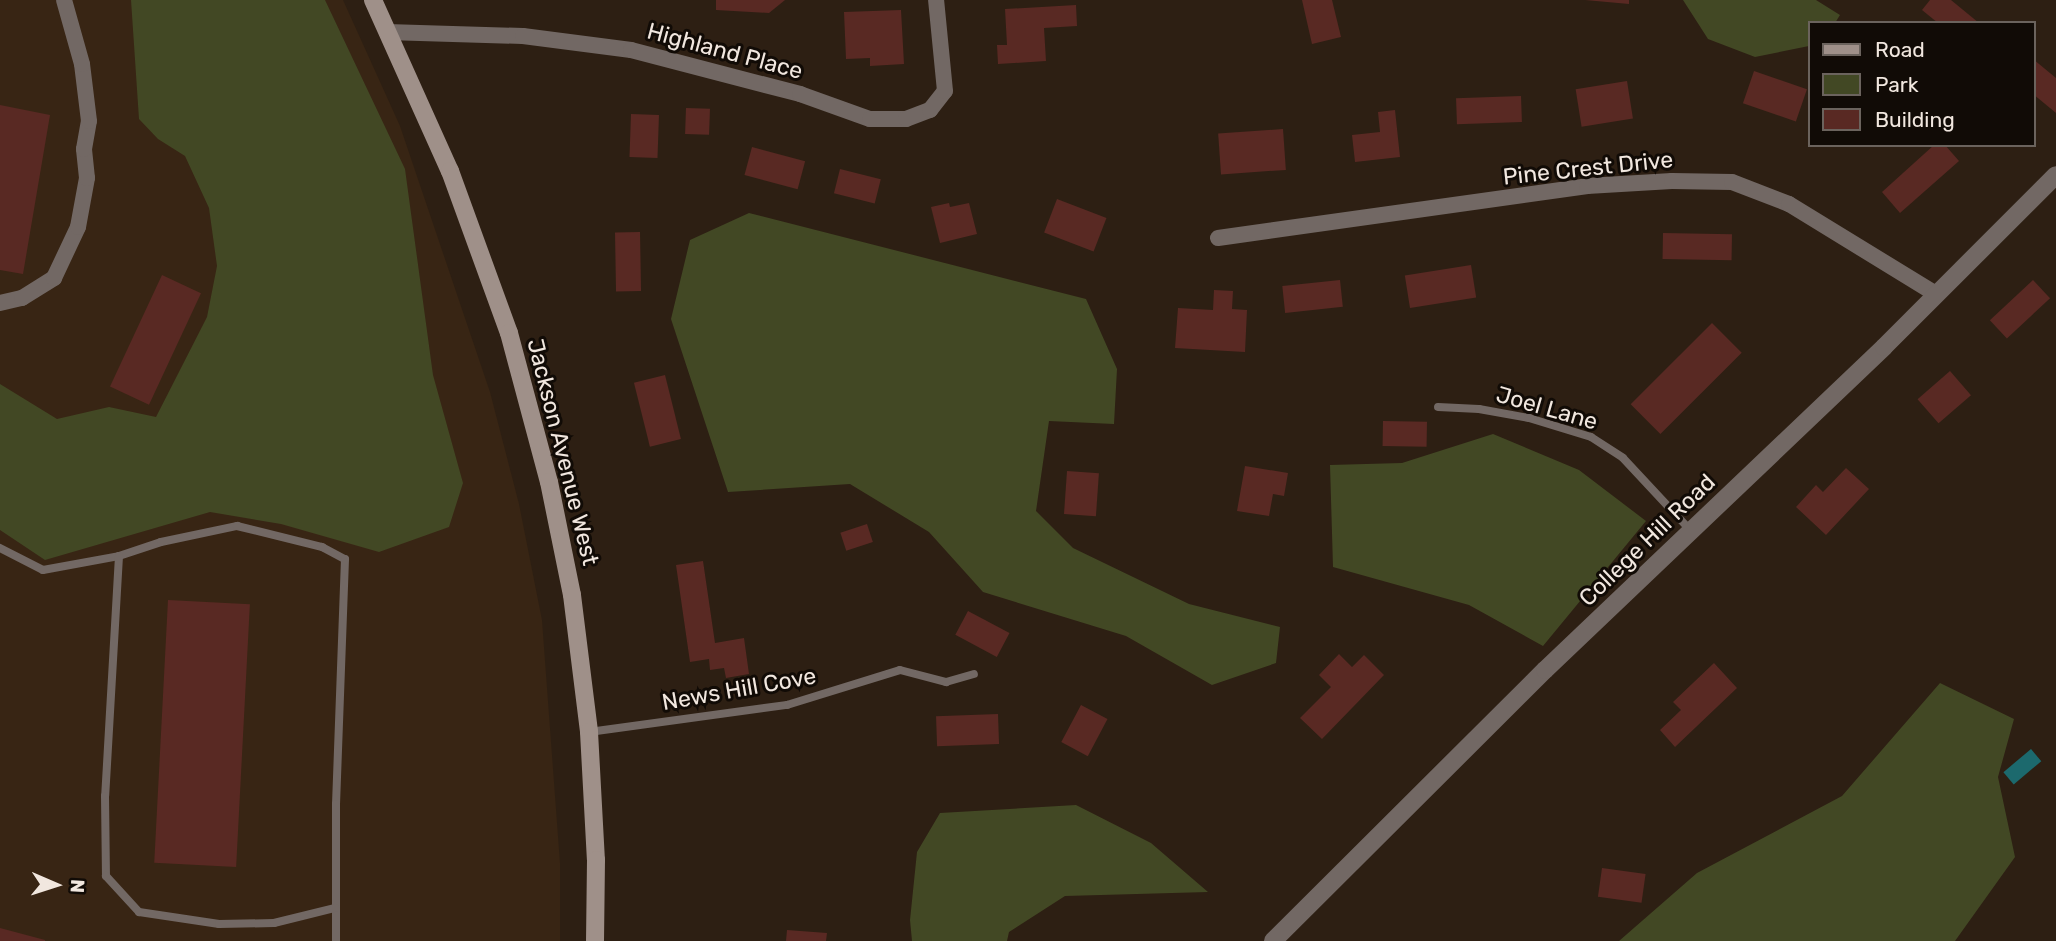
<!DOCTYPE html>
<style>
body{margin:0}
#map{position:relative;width:2056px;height:941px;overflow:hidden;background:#2d1f13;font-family:Rubik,sans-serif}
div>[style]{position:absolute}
.built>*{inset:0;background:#382514}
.green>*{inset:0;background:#424824}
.water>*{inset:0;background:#1c696d;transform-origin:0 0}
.building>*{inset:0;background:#592923;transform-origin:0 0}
.service>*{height:8px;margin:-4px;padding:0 4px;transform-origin:4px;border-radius:4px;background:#726864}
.minor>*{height:16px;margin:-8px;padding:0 8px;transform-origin:8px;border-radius:8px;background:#726864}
.tertiary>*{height:18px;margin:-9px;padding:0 9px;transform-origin:9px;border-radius:9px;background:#726864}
.secondary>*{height:18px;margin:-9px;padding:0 9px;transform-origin:9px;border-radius:9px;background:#9f9089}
span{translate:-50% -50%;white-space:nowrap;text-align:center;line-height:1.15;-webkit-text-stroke:6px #110b06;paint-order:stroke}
.street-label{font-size:23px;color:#f1e7df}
.legend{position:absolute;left:1808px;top:21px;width:228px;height:126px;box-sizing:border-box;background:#110b06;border:2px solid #6b635d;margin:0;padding:9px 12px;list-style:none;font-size:21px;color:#f1e7df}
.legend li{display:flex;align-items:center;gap:14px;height:35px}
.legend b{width:35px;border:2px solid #6b635d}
.north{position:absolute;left:21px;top:850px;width:70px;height:70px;-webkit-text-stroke:5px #110b06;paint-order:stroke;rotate:93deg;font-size:19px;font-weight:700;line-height:28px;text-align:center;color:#f1e7df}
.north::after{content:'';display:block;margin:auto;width:24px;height:32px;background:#f1e7df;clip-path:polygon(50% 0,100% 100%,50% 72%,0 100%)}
</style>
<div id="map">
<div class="built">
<div style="clip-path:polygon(0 0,343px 0,400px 126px,490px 392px,519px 504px,542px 620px,560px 863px,560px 941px,0 941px)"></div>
</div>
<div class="green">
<div style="clip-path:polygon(131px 0,325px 0,405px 169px,433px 375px,463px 483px,449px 527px,379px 552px,281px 524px,210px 512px,45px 560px,0 530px,0 384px,57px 419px,109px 407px,156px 417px,207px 317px,217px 266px,209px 208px,185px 156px,158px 139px,139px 119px)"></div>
<div style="clip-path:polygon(1683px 0,1816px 0,1840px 15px,1835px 23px,1809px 23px,1809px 46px,1755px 57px,1708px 39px)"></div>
<div style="clip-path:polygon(749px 213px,1086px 299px,1117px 369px,1114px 424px,1049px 421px,1036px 511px,1073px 548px,1189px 604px,1280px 627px,1276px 663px,1212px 685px,1126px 636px,983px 592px,929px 532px,850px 484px,728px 492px,671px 319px,690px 240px)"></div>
<div style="clip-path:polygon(1493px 434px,1579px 470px,1646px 521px,1543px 646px,1469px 605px,1333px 567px,1330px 465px,1402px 463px)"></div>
<div style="clip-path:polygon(1940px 683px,2014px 719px,1998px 777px,2015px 857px,1955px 941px,1619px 941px,1697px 873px,1842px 796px)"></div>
<div style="clip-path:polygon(1076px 805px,1151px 843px,1208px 892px,1065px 896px,1009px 932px,1007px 941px,912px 941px,910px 920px,917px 852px,940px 813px)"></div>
</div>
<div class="water">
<div style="left:2031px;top:749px;width:16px;height:36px;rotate:50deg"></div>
</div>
<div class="building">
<div style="clip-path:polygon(716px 0,785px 0,769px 13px,716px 10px)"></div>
<div style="clip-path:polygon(1302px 0,1332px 0,1341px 37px,1312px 44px)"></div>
<div style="clip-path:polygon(1585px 0,1629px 0,1629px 4px)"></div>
<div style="clip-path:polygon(1930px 0,1951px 0,1979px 23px,1938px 23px,1922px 10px)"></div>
<div style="clip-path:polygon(1076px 5px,1077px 26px,1044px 28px,1046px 61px,998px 64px,997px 45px,1007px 45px,1005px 9px)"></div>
<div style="clip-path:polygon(901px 10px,904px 64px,870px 66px,870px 58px,846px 59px,844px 12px)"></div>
<div style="clip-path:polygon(2033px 59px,2056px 78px,2056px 113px,2033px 94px)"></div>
<div style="left:1754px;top:71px;width:56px;height:34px;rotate:19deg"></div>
<div style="left:1627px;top:81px;width:38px;height:52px;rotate:81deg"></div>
<div style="left:1521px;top:96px;width:26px;height:65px;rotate:88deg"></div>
<div style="clip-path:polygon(0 105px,50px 115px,23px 274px,0 270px)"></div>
<div style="left:686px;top:108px;width:24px;height:26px;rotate:2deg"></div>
<div style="clip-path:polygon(1395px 110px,1400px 157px,1355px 162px,1352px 135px,1380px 132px,1378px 112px)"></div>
<div style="left:631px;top:114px;width:28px;height:43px;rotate:2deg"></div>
<div style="left:1283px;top:129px;width:41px;height:65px;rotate:86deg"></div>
<div style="clip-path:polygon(1934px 145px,1945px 145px,1959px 161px,1900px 213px,1882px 192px)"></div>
<div style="left:752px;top:147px;width:55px;height:29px;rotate:15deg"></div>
<div style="left:840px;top:169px;width:42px;height:25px;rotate:14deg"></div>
<div style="left:1057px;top:199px;width:53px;height:36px;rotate:21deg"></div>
<div style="clip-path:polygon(949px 203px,950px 207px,969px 203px,977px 234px,940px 243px,931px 207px)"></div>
<div style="left:640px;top:232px;width:59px;height:25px;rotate:89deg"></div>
<div style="left:1663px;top:233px;width:69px;height:26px;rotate:1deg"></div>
<div style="left:1471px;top:265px;width:33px;height:67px;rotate:81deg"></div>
<div style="left:162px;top:275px;width:43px;height:123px;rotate:25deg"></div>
<div style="left:1340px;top:280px;width:27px;height:58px;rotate:84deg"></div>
<div style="left:2033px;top:280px;width:25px;height:59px;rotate:47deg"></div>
<div style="clip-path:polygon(1214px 290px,1233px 291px,1232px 309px,1247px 310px,1245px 352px,1175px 348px,1178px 308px,1213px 310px)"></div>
<div style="left:1712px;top:323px;width:42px;height:115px;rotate:45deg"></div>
<div style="left:1950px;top:371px;width:32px;height:43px;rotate:49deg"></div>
<div style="left:665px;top:375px;width:66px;height:32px;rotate:76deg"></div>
<div style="left:1383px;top:421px;width:44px;height:25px;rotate:1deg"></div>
<div style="clip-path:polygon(1245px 466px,1288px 473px,1284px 496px,1273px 494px,1269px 516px,1237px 511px)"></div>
<div style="clip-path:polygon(1846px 468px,1869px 489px,1826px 535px,1796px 507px,1816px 485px,1823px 492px)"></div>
<div style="left:1067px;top:471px;width:32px;height:43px;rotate:4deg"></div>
<div style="left:867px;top:524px;width:19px;height:28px;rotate:72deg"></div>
<div style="clip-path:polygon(703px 561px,715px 643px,744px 638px,749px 674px,726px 678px,724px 668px,710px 670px,709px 659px,690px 662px,676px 565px)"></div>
<div style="left:168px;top:600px;width:82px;height:263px;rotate:3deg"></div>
<div style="left:968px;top:611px;width:47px;height:27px;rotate:28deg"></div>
<div style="clip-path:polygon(1339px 654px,1352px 667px,1364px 655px,1384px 675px,1322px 739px,1300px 718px,1331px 687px,1319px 675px)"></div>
<div style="clip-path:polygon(1714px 663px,1737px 688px,1675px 747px,1660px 730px,1681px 710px,1673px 702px)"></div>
<div style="left:1081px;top:705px;width:30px;height:42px;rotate:28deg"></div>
<div style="left:998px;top:714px;width:30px;height:62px;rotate:88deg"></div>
<div style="left:1602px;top:868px;width:44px;height:29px;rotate:8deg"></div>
<div style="clip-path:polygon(0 928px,45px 940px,45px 941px,0 941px)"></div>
<div style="clip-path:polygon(787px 930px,827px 933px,826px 941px,786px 941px)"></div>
</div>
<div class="service">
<div style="left:1438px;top:407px;width:41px;rotate:2.8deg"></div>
<div style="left:1479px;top:409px;width:51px;rotate:10.2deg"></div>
<div style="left:1529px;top:418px;width:65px;rotate:17deg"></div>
<div style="left:1591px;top:437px;width:38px;rotate:33deg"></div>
<div style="left:1623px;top:458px;width:100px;rotate:47deg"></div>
<div style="left:0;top:548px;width:48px;rotate:27.1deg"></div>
<div style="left:43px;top:570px;width:77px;rotate:-10.4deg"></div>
<div style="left:119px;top:556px;width:44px;rotate:-18.4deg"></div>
<div style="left:161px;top:542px;width:78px;rotate:-11.9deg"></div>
<div style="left:237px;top:526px;width:88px;rotate:13.9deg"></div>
<div style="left:322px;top:547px;width:26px;rotate:28deg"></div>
<div style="left:345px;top:559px;width:245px;rotate:92.1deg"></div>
<div style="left:336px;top:804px;width:137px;rotate:90deg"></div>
<div style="left:119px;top:556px;width:240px;rotate:93.3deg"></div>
<div style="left:105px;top:796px;width:80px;rotate:89.3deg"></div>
<div style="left:106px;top:876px;width:49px;rotate:47.5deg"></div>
<div style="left:139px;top:912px;width:81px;rotate:8.5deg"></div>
<div style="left:219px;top:924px;width:55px;rotate:-1deg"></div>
<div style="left:274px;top:923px;width:63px;rotate:-13.8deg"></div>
<div style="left:589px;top:732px;width:200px;rotate:-7.8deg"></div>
<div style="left:787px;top:705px;width:118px;rotate:-17.2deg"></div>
<div style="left:900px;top:670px;width:48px;rotate:14.6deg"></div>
<div style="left:946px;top:682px;width:29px;rotate:-16deg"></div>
</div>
<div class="minor">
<div style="left:387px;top:32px;width:136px;rotate:1.7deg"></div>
<div style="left:523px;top:36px;width:109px;rotate:7.4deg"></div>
<div style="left:631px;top:50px;width:175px;rotate:14.6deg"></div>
<div style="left:800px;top:94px;width:74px;rotate:19.7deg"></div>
<div style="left:870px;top:119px;width:36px"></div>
<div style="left:906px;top:119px;width:26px;rotate:-21deg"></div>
<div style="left:930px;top:110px;width:24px;rotate:-52deg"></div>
<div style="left:945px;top:91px;width:91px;rotate:-95.6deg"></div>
<div style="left:1218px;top:238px;width:373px;rotate:-8deg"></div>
<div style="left:1587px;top:186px;width:85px;rotate:-3.4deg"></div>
<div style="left:1672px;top:181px;width:60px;rotate:1deg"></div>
<div style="left:1732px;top:182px;width:61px;rotate:21.1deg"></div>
<div style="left:1789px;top:204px;width:172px;rotate:31.5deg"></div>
<div style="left:0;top:303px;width:23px;rotate:-13deg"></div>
<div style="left:22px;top:298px;width:38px;rotate:-32deg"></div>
<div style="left:54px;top:278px;width:56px;rotate:-64.8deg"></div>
<div style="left:78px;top:227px;width:50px;rotate:-79.6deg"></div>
<div style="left:87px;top:178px;width:29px;rotate:-96deg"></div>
<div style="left:84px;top:149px;width:28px;rotate:-80deg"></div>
<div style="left:89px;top:121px;width:57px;rotate:-97deg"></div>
<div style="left:82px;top:64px;width:66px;rotate:-105.7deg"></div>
</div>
<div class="tertiary">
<div style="left:1273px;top:941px;width:384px;rotate:-44.9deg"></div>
<div style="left:1545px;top:670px;width:468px;rotate:-43.6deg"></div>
<div style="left:1884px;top:347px;width:243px;rotate:-45deg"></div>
</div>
<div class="secondary">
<div style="left:373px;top:0;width:188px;rotate:65.8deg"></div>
<div style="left:450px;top:171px;width:172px;rotate:70deg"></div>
<div style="left:509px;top:333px;width:154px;rotate:75deg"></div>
<div style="left:549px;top:482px;width:115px;rotate:78.5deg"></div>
<div style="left:572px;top:595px;width:138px;rotate:82.9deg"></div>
<div style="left:589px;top:732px;width:128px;rotate:86.9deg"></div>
<div style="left:596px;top:860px;width:81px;rotate:90.7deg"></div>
</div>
<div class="street-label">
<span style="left:725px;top:51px;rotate:15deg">Highland Place</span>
<span style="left:1588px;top:168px;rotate:-6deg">Pine Crest Drive</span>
<span style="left:1547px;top:408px;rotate:16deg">Joel Lane</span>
<span style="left:563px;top:452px;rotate:76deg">Jackson Avenue West</span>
<span style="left:1647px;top:540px;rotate:-44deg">College Hill Road</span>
<span style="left:739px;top:689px;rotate:-10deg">News Hill Cove</span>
</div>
<ul class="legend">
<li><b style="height:9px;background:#9f9089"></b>Road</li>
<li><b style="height:19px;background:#424824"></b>Park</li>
<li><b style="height:19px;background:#592923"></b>Building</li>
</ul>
<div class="north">N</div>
</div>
